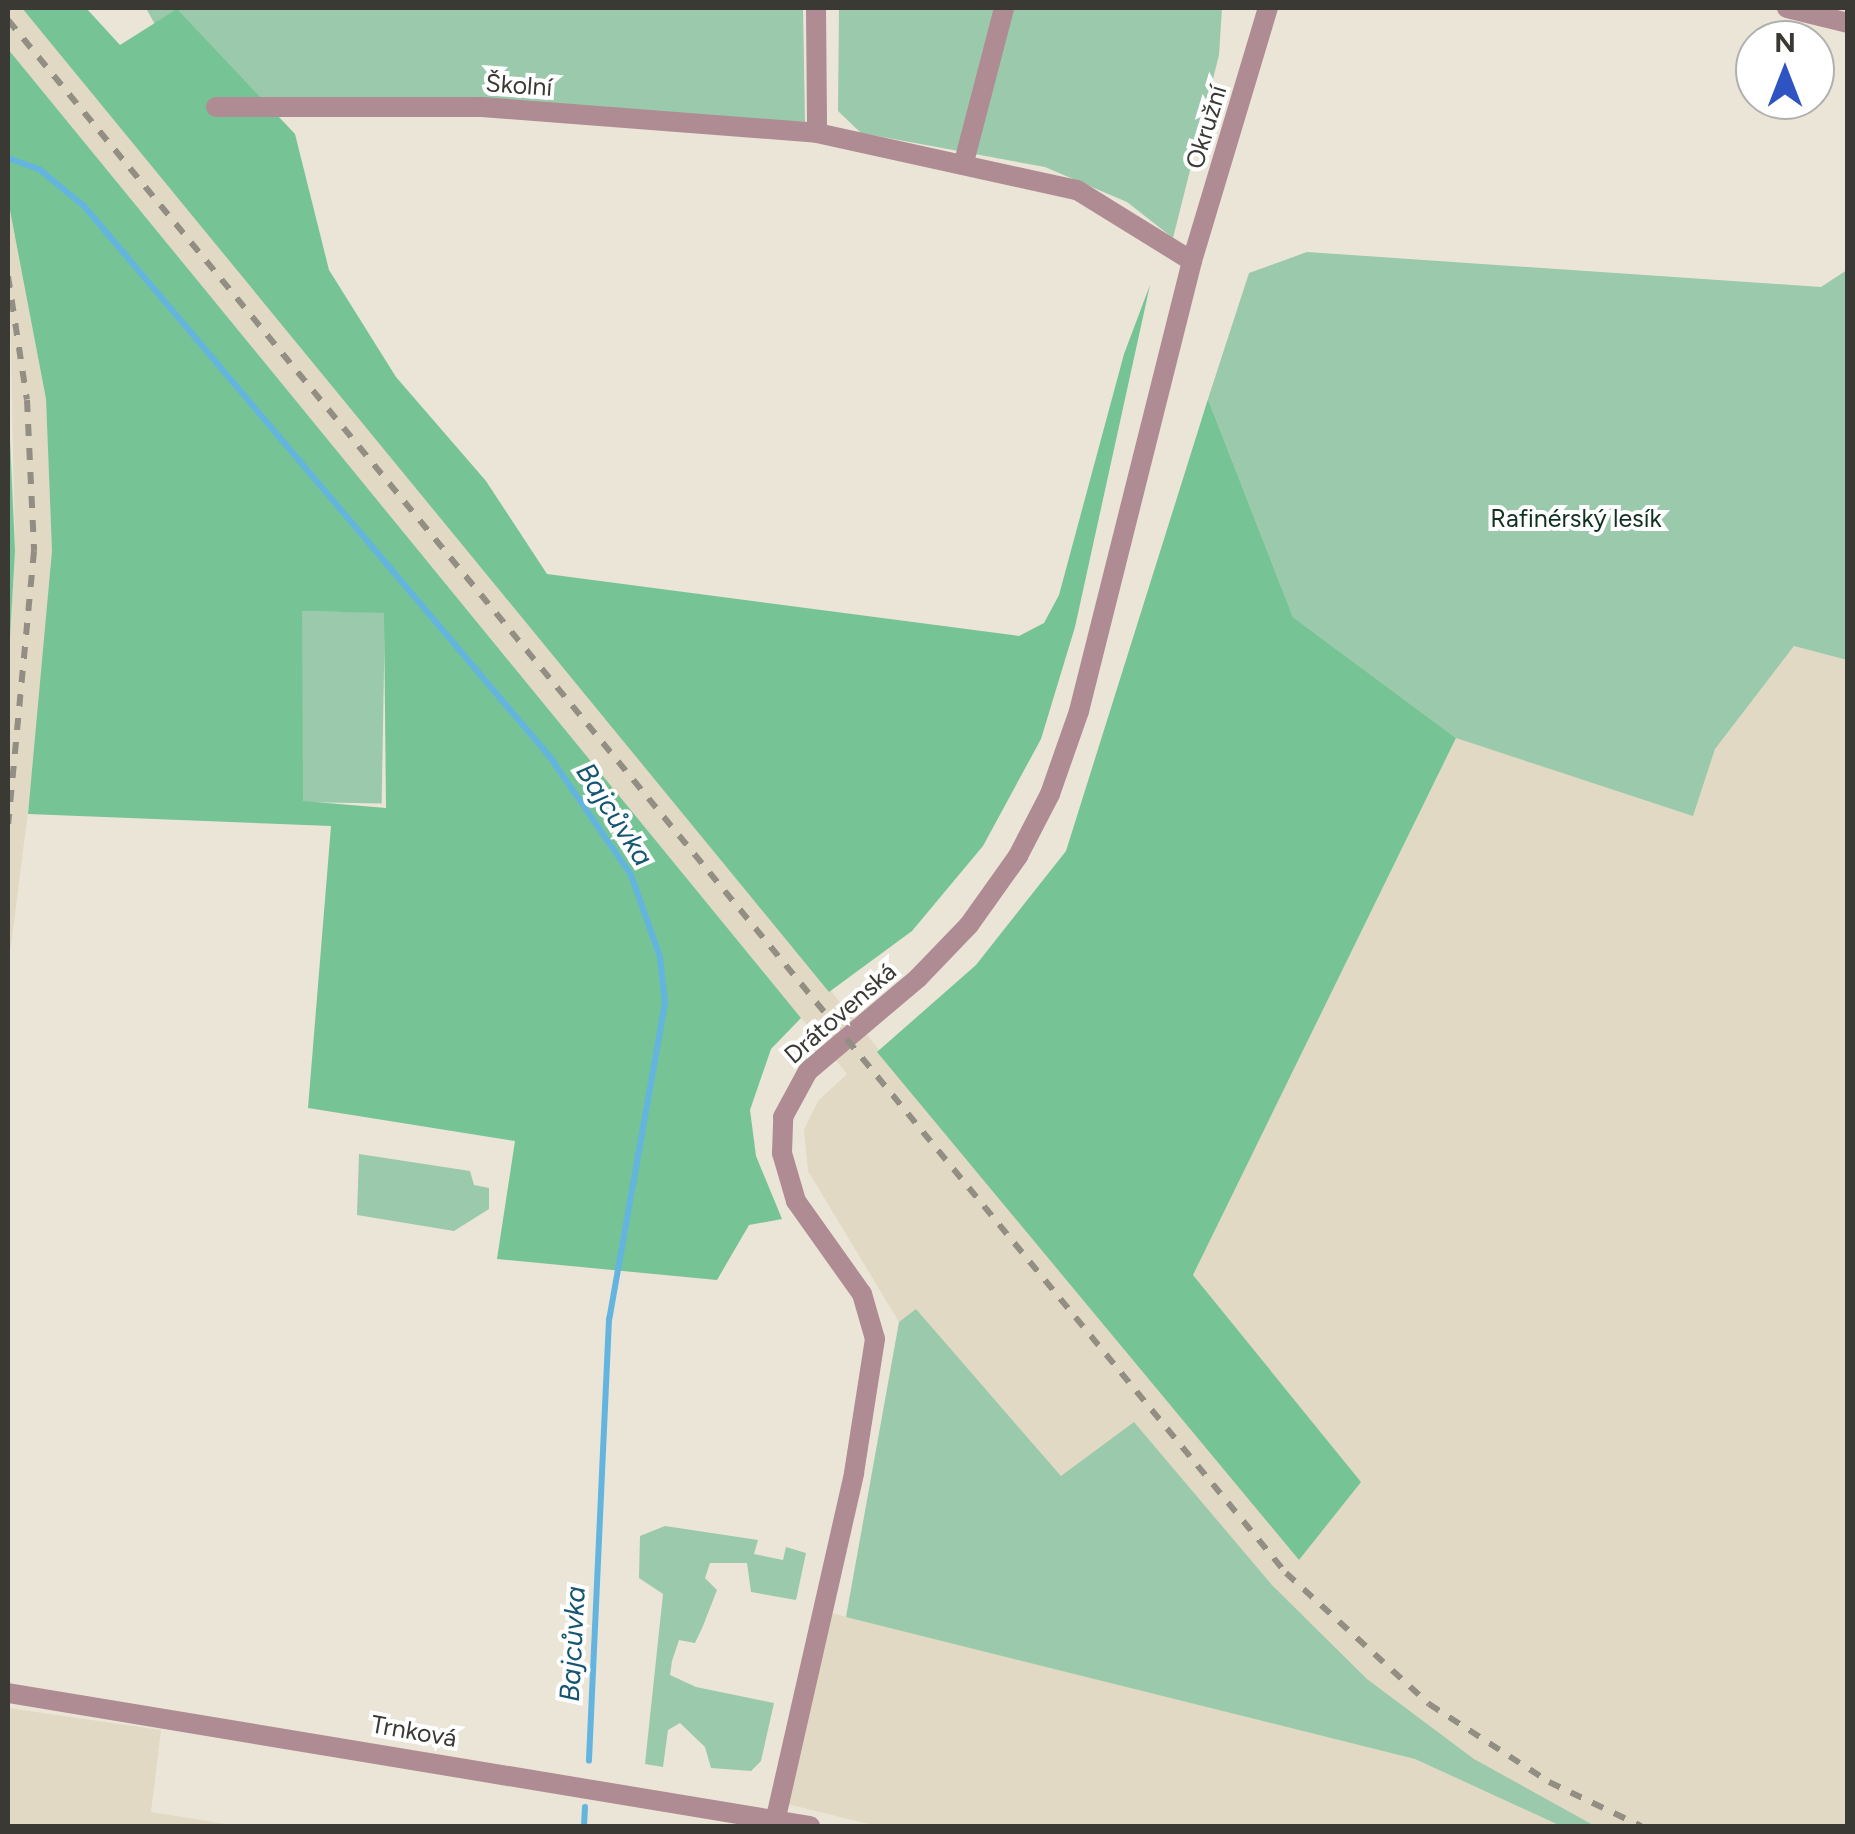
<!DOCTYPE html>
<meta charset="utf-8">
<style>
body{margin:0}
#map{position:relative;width:1855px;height:1834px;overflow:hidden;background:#ebe5d7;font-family:Figtree,sans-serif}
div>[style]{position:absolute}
.built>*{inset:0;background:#e1d9c3}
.green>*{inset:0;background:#9ac9ab;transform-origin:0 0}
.forest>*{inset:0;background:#76c396}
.stream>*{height:6px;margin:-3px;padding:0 3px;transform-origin:3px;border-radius:3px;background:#63b5df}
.minor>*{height:20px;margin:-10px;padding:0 10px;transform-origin:10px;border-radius:10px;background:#af8b93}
.rail>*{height:6px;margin-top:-3px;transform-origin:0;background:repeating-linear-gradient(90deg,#928e84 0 12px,transparent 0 24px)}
span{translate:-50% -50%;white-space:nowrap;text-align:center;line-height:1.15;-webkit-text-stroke:8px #fff;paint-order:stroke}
.street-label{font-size:25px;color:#3b3934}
.park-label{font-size:25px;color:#0f311f}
.water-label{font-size:28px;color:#145572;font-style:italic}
.frame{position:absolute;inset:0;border:10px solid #3b3934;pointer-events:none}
.north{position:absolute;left:1735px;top:20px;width:100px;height:100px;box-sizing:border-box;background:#fff;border:2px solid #b1b0ae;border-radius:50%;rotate:0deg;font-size:28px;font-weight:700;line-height:40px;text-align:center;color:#3b3934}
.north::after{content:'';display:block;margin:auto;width:35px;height:45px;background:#2e54c3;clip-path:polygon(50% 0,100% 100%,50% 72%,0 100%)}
</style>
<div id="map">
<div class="built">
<div style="clip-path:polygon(8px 8px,22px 8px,1299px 1560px,1360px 1481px,1193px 1275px,1456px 738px,1693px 815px,1715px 749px,1794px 646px,1847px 660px,1847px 1826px,1595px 1826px,1540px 1798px,1474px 1759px,1367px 1679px,1272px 1585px,1134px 1422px,1062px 1477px,916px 1309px,899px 1322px,808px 1171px,804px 1130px,818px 1101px,847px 1074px,8px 49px)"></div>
<div style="clip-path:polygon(8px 200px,46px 399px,52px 551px,44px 686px,8px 969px,8px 672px,15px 551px)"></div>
<div style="clip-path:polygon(823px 1611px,1415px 1759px,1561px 1826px,877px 1826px,779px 1802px)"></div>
<div style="clip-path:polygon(8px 1708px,161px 1730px,151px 1812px,238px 1826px,8px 1826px)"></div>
</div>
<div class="green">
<div style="clip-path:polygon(146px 8px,803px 8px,805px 122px,196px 100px)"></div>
<div style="clip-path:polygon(839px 8px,1222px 8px,1219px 55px,1173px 238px,1127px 202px,1045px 167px,861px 133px,838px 111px)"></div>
<div style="clip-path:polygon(1307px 252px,1821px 287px,1847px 270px,1847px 660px,1794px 646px,1715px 749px,1693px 816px,1456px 738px,1293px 617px,1208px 399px,1249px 273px)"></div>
<div style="left:302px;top:611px;width:83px;height:191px;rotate:1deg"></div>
<div style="clip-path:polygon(359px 1154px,470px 1171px,474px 1185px,489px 1188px,489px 1209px,454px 1231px,357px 1215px)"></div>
<div style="clip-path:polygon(916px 1309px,1061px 1476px,1134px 1422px,1272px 1585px,1367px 1679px,1474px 1759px,1595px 1826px,1561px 1826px,1415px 1759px,846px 1617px,899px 1322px)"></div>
<div style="clip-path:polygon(665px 1526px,758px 1540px,754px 1554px,783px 1560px,786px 1547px,806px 1553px,796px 1600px,751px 1592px,747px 1563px,710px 1563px,705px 1578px,717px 1590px,703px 1626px,695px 1643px,679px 1640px,672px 1661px,670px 1675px,696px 1687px,774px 1703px,761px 1761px,751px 1771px,711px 1768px,705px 1747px,680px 1723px,668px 1730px,663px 1767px,645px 1764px,663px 1594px,639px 1578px,640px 1536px)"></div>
</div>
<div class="forest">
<div style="clip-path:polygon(22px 8px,86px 8px,120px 45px,177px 9px,295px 134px,329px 270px,396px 377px,486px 481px,547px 574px,1019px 636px,1044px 623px,1059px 595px,1124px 354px,1150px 285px,1075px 627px,1041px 739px,983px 846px,912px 931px,829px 992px)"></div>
<div style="clip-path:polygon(evenodd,8px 49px,801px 1018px,771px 1049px,750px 1110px,756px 1156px,782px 1219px,749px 1225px,717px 1280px,497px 1259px,515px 1141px,308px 1108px,331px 826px,28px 814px,52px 551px,46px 399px,8px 200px,8px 49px,302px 611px,384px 613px,386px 808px,303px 801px,302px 611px)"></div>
<div style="clip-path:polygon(8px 393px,15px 551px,8px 672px)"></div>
<div style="clip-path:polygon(1208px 399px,1293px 617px,1456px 738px,1193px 1275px,1361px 1482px,1299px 1560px,877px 1052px,976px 965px,1066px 851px)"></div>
</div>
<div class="stream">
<div style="left:8px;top:158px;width:33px;rotate:20deg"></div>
<div style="left:39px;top:169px;width:58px;rotate:39.4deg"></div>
<div style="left:84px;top:206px;width:722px;rotate:49.78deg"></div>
<div style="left:550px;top:757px;width:143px;rotate:55.5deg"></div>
<div style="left:631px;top:875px;width:87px;rotate:70.5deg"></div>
<div style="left:660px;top:957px;width:46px;rotate:83.8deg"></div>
<div style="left:665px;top:1003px;width:321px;rotate:100deg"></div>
<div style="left:609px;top:1319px;width:442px;rotate:92.6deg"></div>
<div style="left:584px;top:1826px;width:19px;rotate:-87deg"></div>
</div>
<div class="minor">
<div style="left:816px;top:8px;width:125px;rotate:89.5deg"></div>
<div style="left:1787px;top:8px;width:63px;rotate:13.8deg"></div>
<div style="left:216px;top:107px;width:266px"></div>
<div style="left:482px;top:107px;width:336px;rotate:4.4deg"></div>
<div style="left:817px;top:133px;width:266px;rotate:12.4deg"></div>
<div style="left:1077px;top:190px;width:135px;rotate:31.7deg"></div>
<div style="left:964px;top:162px;width:159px;rotate:-75.4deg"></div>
<div style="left:8px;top:1693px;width:813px;rotate:9.42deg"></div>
<div style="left:774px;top:1826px;width:362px;rotate:-77.2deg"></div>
<div style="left:854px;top:1473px;width:136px;rotate:-81.1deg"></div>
<div style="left:875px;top:1339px;width:47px;rotate:-106.1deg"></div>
<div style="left:862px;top:1294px;width:114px;rotate:-125.4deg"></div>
<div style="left:796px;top:1201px;width:50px;rotate:-106.3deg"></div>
<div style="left:782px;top:1153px;width:36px;rotate:-88deg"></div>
<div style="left:783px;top:1117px;width:52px;rotate:-61.5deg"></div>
<div style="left:808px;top:1071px;width:144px;rotate:-40.2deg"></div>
<div style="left:918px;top:978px;width:74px;rotate:-46.1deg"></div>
<div style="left:969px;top:925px;width:85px;rotate:-54.6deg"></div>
<div style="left:1018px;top:856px;width:70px;rotate:-62.7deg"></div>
<div style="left:1050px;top:794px;width:88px;rotate:-70.7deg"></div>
<div style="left:1079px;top:711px;width:464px;rotate:-75.9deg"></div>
<div style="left:1192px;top:261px;width:264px;rotate:-73.3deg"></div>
</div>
<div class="rail">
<div style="left:8px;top:20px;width:2011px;rotate:50.55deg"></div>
<div style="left:1286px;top:1573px;width:194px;rotate:42.5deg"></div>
<div style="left:1429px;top:1704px;width:143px;rotate:33deg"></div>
<div style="left:1549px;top:1782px;width:102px;rotate:25.6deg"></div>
<div style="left:8px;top:276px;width:125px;rotate:81.3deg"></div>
<div style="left:27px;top:400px;width:151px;rotate:87.3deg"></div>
<div style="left:34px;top:551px;width:274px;rotate:95.4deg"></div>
</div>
<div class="street-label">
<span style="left:519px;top:85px;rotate:4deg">Školní</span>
<span style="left:1206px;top:127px;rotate:-73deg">Okružní</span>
<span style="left:840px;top:1013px;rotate:-41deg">Drátovenská</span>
<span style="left:414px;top:1731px;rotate:10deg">Trnková</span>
</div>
<div class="park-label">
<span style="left:1576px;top:518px">Rafinérský lesík</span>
</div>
<div class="water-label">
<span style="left:615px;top:814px;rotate:57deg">Bajcůvka</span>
<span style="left:572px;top:1644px;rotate:-87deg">Bajcůvka</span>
</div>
<div class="frame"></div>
<div class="north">N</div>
</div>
